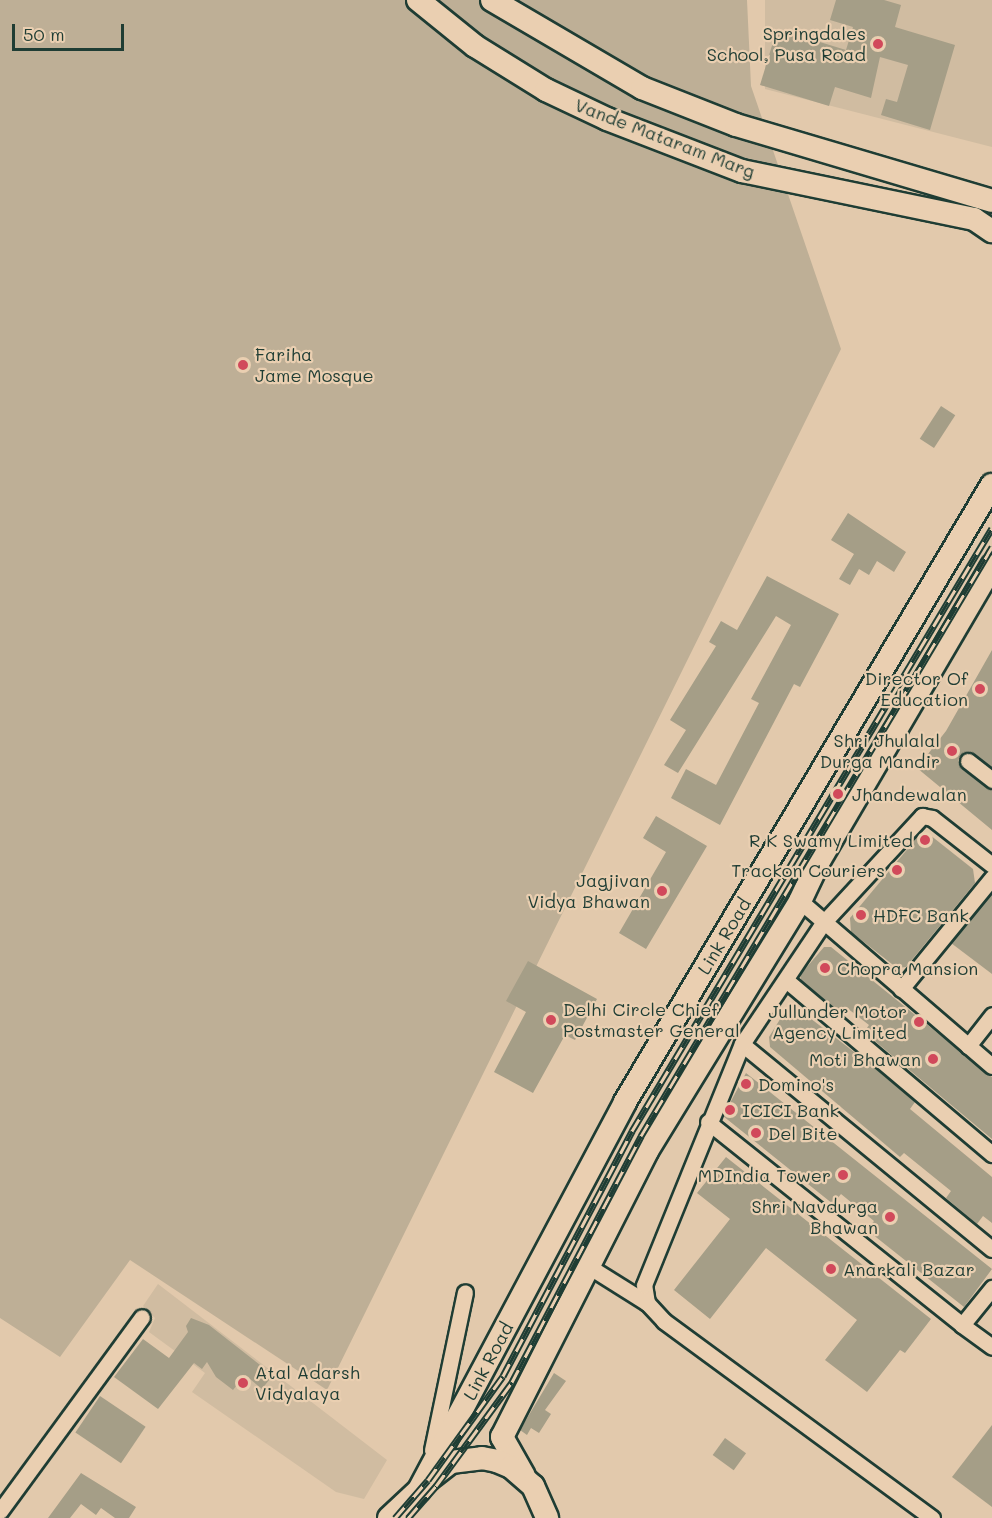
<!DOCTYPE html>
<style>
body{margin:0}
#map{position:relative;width:992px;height:1518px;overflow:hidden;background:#e2c9ac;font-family:Mali,sans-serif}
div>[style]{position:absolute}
.built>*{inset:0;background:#d0bca1}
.green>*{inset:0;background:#beaf96}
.building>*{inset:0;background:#a59e87;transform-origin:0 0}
.roads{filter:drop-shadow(2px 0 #1f3d34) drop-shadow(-2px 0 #1f3d34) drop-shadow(0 2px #1f3d34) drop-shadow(0 -2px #1f3d34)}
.minor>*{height:15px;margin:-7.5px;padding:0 7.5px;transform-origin:7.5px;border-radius:7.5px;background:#eacfb1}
.secondary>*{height:22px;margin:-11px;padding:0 11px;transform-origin:11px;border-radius:11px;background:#eacfb1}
.rail>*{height:7px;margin-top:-3.5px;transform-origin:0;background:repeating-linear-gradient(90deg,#eacfb1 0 14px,#1f3d34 0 28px);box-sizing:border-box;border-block:2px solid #1f3d34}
.dots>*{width:16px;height:16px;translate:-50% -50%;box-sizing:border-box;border:3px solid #eacfb1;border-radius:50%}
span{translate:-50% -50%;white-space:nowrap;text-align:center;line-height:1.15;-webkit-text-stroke:4.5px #eacfb1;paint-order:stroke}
.poi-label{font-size:18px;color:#1f3d34}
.right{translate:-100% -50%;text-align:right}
.left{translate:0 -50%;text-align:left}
.street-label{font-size:18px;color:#1f3d34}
.scale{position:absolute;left:12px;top:24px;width:112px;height:27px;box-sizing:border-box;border:3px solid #1f3d34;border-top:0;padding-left:8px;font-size:18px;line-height:21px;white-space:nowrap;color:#1f3d34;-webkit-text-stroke:4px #eacfb1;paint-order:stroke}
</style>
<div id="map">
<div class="built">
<div style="clip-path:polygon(765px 0,992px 0,992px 147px,765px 89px)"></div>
<div style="clip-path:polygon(158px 1284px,387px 1460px,364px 1499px,336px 1492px,192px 1392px,205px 1373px,149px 1332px,155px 1318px,143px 1306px)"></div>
</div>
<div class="green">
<div style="clip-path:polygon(0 0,747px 0,751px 86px,841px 349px,327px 1390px,130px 1260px,60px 1357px,0 1318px)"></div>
</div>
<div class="building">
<div style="clip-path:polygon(836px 0,884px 0,901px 5px,895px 27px,955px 45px,930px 130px,881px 115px,886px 99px,897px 102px,908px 65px,880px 57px,871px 98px,835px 87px,829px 106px,760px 85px,777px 29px,846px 50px,853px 27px,830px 20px)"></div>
<div style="left:941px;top:406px;width:17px;height:39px;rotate:33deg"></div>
<div style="clip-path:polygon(848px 513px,906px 552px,894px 572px,877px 561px,869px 575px,859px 569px,850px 585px,839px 579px,854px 554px,831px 540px)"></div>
<div style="clip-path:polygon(767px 576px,839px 614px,800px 687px,794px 684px,720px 825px,671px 798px,686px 769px,716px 785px,759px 703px,751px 699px,791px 625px,776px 616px,678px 773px,664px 765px,686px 730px,670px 720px,716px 646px,709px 642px,721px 621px,737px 630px)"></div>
<div style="clip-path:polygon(992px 650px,992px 768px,970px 752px,964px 752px,958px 760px,962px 769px,992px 790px,992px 830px,917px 768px,946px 731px)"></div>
<div style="clip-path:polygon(656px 816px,707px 846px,646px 949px,619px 933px,666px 852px,643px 838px)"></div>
<div style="clip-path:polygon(920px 834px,930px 835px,973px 869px,975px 883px,906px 967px,897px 968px,851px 932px,850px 918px)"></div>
<div style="clip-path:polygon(992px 893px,992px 974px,951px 943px)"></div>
<div style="clip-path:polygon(824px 947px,831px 947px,992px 1077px,992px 1139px,864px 1032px,869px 1025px,847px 1008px,842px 1015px,801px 980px,800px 975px)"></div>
<div style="clip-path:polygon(528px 961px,597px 999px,575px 1040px,565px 1035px,533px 1093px,494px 1072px,526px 1012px,506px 1001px)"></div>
<div style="clip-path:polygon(787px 1008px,797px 1008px,871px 1065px,915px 1102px,910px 1109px,992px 1177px,992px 1223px,983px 1216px,977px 1224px,946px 1198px,951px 1191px,904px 1153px,900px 1157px,770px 1047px,769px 1037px)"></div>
<div style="clip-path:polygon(746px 1073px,992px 1269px,964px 1307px,867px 1230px,874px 1221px,841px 1194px,833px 1204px,723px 1116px)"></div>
<div style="clip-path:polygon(726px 1157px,931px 1319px,905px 1353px,900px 1350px,867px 1392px,825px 1360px,857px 1320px,766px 1248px,710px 1319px,674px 1290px,730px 1219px,697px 1193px)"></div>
<div style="clip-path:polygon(191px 1318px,209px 1325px,273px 1375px,262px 1389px,245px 1375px,233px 1390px,216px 1377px,207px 1362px,202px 1369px,194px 1363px,158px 1409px,114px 1377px,143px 1339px,169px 1358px,188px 1332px,186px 1326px)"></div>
<div style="clip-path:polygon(554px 1373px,566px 1381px,545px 1410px,551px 1414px,539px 1433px,531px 1428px,527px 1435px,520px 1430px)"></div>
<div style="left:100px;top:1396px;width:55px;height:44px;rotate:34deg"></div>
<div style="clip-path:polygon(992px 1425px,992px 1507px,952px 1477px)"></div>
<div style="left:725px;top:1438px;width:26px;height:21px;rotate:36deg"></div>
<div style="clip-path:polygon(81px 1473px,136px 1507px,129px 1518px,115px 1518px,101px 1508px,96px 1515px,81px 1504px,70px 1518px,48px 1518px)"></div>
</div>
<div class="roads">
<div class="minor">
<div style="left:968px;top:761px;width:31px;rotate:38deg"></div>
<div style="left:800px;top:901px;width:253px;rotate:40.7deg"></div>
<div style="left:786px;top:980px;width:270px;rotate:40.2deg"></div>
<div style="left:901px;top:989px;width:144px;rotate:-50.7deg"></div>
<div style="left:742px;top:1044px;width:323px;rotate:39.4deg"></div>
<div style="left:968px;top:1046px;width:39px;rotate:-52deg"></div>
<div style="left:708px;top:1122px;width:325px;rotate:38.6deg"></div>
<div style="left:962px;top:1325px;width:48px;rotate:-51deg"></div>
<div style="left:588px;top:1266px;width:70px;rotate:32.1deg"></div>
<div style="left:962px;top:1325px;width:37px;rotate:36deg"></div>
<div style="left:432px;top:1450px;width:161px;rotate:-78.2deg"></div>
<div style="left:0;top:1511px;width:240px;rotate:-53.8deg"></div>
<div style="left:932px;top:1518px;width:333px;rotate:-143.7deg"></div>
<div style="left:664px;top:1321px;width:25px;rotate:-133deg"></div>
<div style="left:647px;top:1303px;width:18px;rotate:-99deg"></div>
<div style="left:644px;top:1285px;width:260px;rotate:-67.9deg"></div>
<div style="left:742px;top:1044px;width:146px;rotate:-56.2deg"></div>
<div style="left:823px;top:923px;width:146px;rotate:-47.2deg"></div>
<div style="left:922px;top:816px;width:10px;rotate:11deg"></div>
<div style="left:932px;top:818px;width:76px;rotate:38.1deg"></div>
</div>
<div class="secondary">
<div style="left:418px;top:0;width:73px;rotate:38.9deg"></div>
<div style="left:475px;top:46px;width:84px;rotate:31.8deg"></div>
<div style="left:546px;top:90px;width:68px;rotate:25.4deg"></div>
<div style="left:607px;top:119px;width:145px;rotate:21.1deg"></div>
<div style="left:742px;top:171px;width:237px;rotate:11.7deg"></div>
<div style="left:974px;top:219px;width:22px;rotate:34deg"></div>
<div style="left:492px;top:0;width:174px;rotate:30.4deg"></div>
<div style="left:642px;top:88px;width:101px;rotate:21.5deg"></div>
<div style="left:736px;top:125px;width:267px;rotate:16.5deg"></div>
<div style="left:524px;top:1476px;width:45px;rotate:-119.4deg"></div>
<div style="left:502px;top:1437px;width:321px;rotate:-63.1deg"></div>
<div style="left:647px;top:1151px;width:293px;rotate:-58.5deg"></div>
<div style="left:800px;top:901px;width:44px;rotate:-64.6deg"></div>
<div style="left:819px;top:861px;width:342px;rotate:-59.6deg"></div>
<div style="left:429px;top:1479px;width:28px;rotate:-38deg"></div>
<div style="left:451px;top:1462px;width:31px;rotate:-7deg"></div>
<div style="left:482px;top:1458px;width:15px;rotate:11deg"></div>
<div style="left:497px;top:1461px;width:15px;rotate:23deg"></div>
<div style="left:511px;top:1467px;width:29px;rotate:41deg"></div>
<div style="left:533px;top:1486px;width:35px;rotate:66deg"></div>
<div style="left:389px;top:1518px;width:41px;rotate:-43deg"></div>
<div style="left:419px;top:1490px;width:439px;rotate:-62deg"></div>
<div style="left:625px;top:1102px;width:718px;rotate:-59.26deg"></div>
</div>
</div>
<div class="rail">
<div style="left:395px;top:1518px;width:50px;rotate:-49deg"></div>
<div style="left:428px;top:1480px;width:128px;rotate:-54.2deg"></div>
<div style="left:503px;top:1376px;width:277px;rotate:-62.2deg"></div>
<div style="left:632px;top:1131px;width:702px;rotate:-59.16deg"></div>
<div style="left:408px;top:1518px;width:43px;rotate:-48.8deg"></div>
<div style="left:436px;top:1486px;width:129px;rotate:-53.8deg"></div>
<div style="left:512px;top:1382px;width:278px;rotate:-62.3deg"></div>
<div style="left:641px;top:1136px;width:686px;rotate:-59.21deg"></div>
</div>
<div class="dots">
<div style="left:878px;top:44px;background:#d1495b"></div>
<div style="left:243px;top:365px;background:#d1495b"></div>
<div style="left:980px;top:689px;background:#d1495b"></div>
<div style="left:952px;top:751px;background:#d1495b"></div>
<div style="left:838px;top:794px;background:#d1495b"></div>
<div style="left:925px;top:840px;background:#d1495b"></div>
<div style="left:897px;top:870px;background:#d1495b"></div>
<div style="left:662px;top:891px;background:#d1495b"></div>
<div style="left:861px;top:915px;background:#d1495b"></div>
<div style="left:825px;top:968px;background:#d1495b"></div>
<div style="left:551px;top:1020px;background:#d1495b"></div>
<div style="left:919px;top:1022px;background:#d1495b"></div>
<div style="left:933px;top:1059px;background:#d1495b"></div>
<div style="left:746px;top:1084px;background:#d1495b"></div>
<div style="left:730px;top:1110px;background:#d1495b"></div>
<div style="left:756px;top:1133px;background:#d1495b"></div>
<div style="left:843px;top:1175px;background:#d1495b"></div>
<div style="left:890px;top:1217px;background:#d1495b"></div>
<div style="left:831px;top:1269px;background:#d1495b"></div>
<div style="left:243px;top:1383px;background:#d1495b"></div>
</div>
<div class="poi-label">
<span class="right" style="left:866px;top:44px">Springdales<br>School, Pusa Road</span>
<span class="left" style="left:255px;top:365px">Fariha<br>Jame Mosque</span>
<span class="right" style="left:968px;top:689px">Director Of<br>Education</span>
<span class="right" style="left:940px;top:751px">Shri Jhulalal<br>Durga Mandir</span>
<span class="left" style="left:852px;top:794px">Jhandewalan</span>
<span class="right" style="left:913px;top:840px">R K Swamy Limited</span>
<span class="right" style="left:885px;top:870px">Trackon Couriers</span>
<span class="right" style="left:650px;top:891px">Jagjivan<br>Vidya Bhawan</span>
<span class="left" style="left:873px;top:915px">HDFC Bank</span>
<span class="left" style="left:837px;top:968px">Chopra Mansion</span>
<span class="left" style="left:563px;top:1020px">Delhi Circle Chief<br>Postmaster General</span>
<span class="right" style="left:907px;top:1022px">Jullunder Motor<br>Agency Limited</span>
<span class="right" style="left:921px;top:1059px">Moti Bhawan</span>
<span class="left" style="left:758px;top:1084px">Domino's</span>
<span class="left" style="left:742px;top:1110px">ICICI Bank</span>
<span class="left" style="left:768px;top:1133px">Del Bite</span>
<span class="right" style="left:831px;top:1175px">MDIndia Tower</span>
<span class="right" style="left:878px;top:1217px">Shri Navdurga<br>Bhawan</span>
<span class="left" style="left:843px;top:1269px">Anarkali Bazar</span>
<span class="left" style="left:255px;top:1383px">Atal Adarsh<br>Vidyalaya</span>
</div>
<div class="street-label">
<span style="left:665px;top:138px;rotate:21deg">Vande Mataram Marg</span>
<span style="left:724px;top:936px;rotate:-59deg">Link Road</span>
<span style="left:488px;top:1361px;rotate:-62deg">Link Road</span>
</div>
<div class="scale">50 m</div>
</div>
